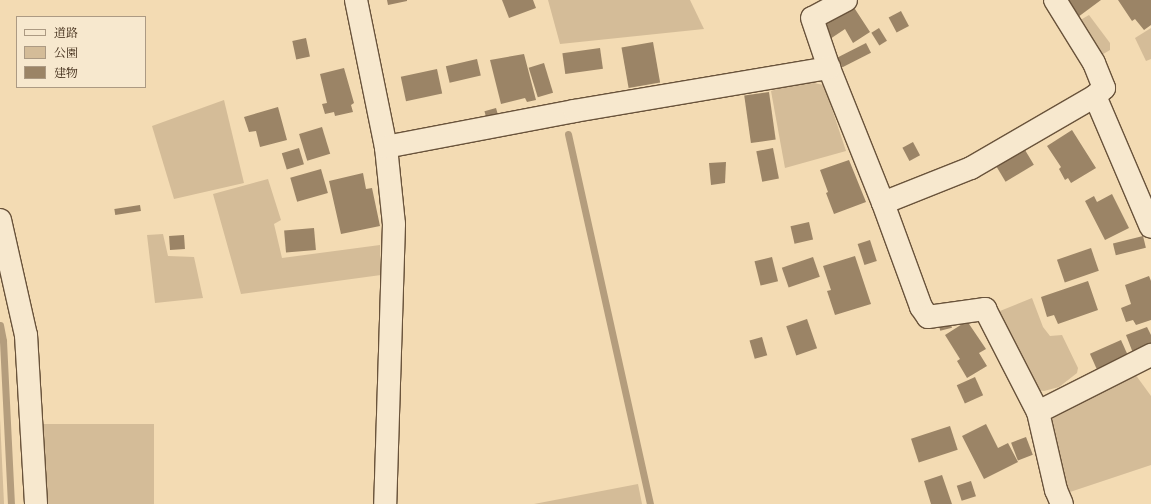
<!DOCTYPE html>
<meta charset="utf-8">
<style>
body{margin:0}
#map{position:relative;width:1151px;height:504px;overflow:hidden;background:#f3dbb3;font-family:"IM FELL Double Pica","Noto Serif JP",serif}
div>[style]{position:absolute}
.green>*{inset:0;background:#d4bc98;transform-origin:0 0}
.stream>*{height:7px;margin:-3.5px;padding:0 3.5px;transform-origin:3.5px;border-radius:3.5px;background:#b49d7d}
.building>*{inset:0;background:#9b8466;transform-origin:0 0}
.roads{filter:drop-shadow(1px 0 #69533b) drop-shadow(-1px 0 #69533b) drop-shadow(0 1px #69533b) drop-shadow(0 -1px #69533b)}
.minor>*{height:22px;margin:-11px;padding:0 11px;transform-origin:11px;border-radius:11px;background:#f7e8ce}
span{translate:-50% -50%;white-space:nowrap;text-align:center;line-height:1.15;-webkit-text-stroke:3.5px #f7e8ce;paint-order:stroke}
.legend{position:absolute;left:16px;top:16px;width:130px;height:72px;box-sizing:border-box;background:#f7e8ce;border:1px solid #ac9a83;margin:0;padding:5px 7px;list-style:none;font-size:12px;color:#3b2613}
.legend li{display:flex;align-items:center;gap:8px;height:20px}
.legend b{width:20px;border:1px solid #ac9a83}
</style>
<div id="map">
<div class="green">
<div style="clip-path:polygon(548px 0,690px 0,704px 29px,560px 44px)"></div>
<div style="clip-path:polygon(1089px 15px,1110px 43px,1110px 50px,1098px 57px,1077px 22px)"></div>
<div style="clip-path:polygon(1151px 28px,1151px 59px,1146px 61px,1135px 38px)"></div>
<div style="clip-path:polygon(803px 81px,824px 85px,846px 151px,785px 168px,771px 91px)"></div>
<div style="clip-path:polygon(224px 100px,244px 183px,174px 199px,152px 126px)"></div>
<div style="clip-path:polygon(268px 179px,281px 220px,274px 224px,282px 258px,380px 245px,381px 275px,241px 294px,213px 194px)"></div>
<div style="clip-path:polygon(163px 234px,168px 256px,194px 257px,203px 298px,155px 303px,147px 235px)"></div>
<div style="clip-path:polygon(1032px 298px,1043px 327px,1050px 336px,1062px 335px,1078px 368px,1077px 373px,1059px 387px,1044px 391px,1037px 390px,995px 313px)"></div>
<div style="clip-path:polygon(1135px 374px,1151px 396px,1151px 465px,1070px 492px,1059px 465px,1049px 418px)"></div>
<div style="clip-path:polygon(0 418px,4px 504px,0 504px)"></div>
<div style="left:39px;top:424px;width:115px;height:80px"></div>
<div style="clip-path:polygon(638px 484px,642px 504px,534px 504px)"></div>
</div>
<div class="stream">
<div style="left:568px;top:134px;width:379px;rotate:77.5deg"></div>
<div style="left:0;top:325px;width:16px;rotate:79deg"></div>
<div style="left:3px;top:341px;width:163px;rotate:87.2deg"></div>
</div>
<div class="building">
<div style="clip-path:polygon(387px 0,407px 0,407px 1px,388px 5px)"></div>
<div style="clip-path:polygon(502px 0,533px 0,536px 8px,509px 18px)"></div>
<div style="clip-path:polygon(1060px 0,1101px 0,1074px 20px)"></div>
<div style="clip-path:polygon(1118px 0,1151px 0,1151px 25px,1144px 30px,1135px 19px,1132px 21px)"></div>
<div style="clip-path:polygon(853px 6px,870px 32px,853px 43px,845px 29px,830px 39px,824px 30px,827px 22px)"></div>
<div style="left:901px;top:11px;width:17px;height:14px;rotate:62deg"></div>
<div style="left:879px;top:28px;width:15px;height:9px;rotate:58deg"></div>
<div style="left:306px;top:38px;width:19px;height:14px;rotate:78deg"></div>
<div style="left:653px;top:42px;width:41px;height:32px;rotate:80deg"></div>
<div style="left:866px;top:43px;width:11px;height:32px;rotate:63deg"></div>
<div style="left:600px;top:48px;width:21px;height:38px;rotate:82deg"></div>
<div style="clip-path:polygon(524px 54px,536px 100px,527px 102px,525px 98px,501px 104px,490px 60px)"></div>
<div style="left:477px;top:59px;width:17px;height:32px;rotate:77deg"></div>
<div style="left:544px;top:63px;width:31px;height:16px;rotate:73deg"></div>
<div style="clip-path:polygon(344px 68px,354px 103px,351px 105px,353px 112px,335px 116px,334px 112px,325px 114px,322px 104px,327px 103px,320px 74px)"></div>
<div style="left:437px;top:69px;width:25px;height:37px;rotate:78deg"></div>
<div style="left:769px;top:92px;width:48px;height:25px;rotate:82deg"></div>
<div style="clip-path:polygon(278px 107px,287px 140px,260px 147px,256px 131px,249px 132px,244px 117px)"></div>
<div style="left:496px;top:108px;width:7px;height:12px;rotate:74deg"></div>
<div style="left:322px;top:127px;width:28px;height:24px;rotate:73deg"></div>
<div style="clip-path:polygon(1072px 130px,1096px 168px,1071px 183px,1068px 178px,1065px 180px,1059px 169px,1061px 167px,1047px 146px)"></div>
<div style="left:913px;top:142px;width:15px;height:12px;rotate:62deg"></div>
<div style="left:1022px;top:145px;width:23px;height:33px;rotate:59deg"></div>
<div style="left:299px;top:148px;width:17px;height:18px;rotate:73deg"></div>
<div style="left:773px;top:148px;width:31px;height:17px;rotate:79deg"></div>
<div style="clip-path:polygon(849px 160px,866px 202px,834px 214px,826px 193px,828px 192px,820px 170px)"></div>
<div style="clip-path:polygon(726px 162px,725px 183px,711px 185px,709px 163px)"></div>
<div style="left:321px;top:169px;width:25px;height:32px;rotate:74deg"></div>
<div style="clip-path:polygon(363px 173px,366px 189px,372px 188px,380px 226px,341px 234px,329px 181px)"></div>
<div style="clip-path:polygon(1112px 194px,1129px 228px,1105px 240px,1085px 201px,1094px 196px,1097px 202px)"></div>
<div style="left:140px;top:205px;width:6px;height:26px;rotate:81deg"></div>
<div style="left:809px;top:222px;width:18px;height:19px;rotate:77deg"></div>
<div style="left:314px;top:228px;width:22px;height:30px;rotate:85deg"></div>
<div style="left:184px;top:235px;width:14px;height:15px;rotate:86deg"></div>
<div style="left:1143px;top:236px;width:12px;height:31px;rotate:76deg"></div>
<div style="left:870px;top:240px;width:22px;height:13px;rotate:72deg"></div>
<div style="left:1091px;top:248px;width:24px;height:36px;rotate:71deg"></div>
<div style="clip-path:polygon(855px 256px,871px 304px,835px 315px,827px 291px,831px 290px,823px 266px)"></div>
<div style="left:772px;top:257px;width:25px;height:18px;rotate:76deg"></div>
<div style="left:813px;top:257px;width:21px;height:33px;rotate:71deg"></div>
<div style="clip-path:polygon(1149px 276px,1151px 281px,1151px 320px,1136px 325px,1133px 320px,1126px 322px,1121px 308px,1131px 304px,1125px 285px)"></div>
<div style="clip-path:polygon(1088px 281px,1098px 310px,1058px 324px,1054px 315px,1047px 317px,1041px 297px)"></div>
<div style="left:807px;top:319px;width:31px;height:22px;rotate:71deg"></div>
<div style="left:950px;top:320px;width:8px;height:12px;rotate:76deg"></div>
<div style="clip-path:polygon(967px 321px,986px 349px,979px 353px,987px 366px,967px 378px,957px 361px,960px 359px,945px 335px)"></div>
<div style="clip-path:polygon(1147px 327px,1151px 335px,1151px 344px,1133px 353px,1126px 335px)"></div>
<div style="left:762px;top:337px;width:19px;height:13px;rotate:74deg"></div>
<div style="left:1121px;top:340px;width:17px;height:34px;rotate:66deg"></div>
<div style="left:975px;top:377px;width:20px;height:20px;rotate:66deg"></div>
<div style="clip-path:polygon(986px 424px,998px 448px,1008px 443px,1018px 462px,984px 479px,962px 436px)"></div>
<div style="left:950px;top:426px;width:25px;height:41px;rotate:72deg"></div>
<div style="left:1026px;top:437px;width:19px;height:16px;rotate:69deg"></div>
<div style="clip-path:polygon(942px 475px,952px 504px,931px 504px,924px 481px)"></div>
<div style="left:971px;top:481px;width:16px;height:15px;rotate:72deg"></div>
</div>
<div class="roads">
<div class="minor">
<div style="left:356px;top:0;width:150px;rotate:78.5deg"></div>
<div style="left:386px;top:147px;width:77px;rotate:84.1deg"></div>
<div style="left:394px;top:224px;width:280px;rotate:91.8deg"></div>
<div style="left:846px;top:0;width:38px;rotate:152deg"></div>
<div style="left:812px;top:18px;width:53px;rotate:71.2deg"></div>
<div style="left:829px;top:68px;width:145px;rotate:68.2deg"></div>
<div style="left:883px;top:203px;width:111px;rotate:69.9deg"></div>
<div style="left:921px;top:307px;width:12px;rotate:55deg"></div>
<div style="left:928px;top:317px;width:58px;rotate:-8deg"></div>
<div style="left:985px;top:309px;width:116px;rotate:62.8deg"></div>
<div style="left:1038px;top:412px;width:80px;rotate:77deg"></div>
<div style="left:1056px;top:490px;width:15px;rotate:67deg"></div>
<div style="left:1055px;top:0;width:74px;rotate:58.2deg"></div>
<div style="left:1094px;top:63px;width:27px;rotate:68deg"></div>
<div style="left:1104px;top:88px;width:12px;rotate:138deg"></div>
<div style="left:386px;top:147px;width:191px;rotate:-10.8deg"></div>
<div style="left:574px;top:111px;width:259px;rotate:-9.6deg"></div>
<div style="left:883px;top:203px;width:95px;rotate:-21.7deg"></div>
<div style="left:971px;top:168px;width:143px;rotate:-30.1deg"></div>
<div style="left:1095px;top:96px;width:142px;rotate:66.9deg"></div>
<div style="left:0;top:220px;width:118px;rotate:77.3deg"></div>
<div style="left:26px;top:335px;width:169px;rotate:86.6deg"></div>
<div style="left:1038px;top:412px;width:127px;rotate:-26.8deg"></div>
</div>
</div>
<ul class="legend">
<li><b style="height:5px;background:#f7e8ce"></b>道路</li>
<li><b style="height:11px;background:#d4bc98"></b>公園</li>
<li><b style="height:11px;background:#9b8466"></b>建物</li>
</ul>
</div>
